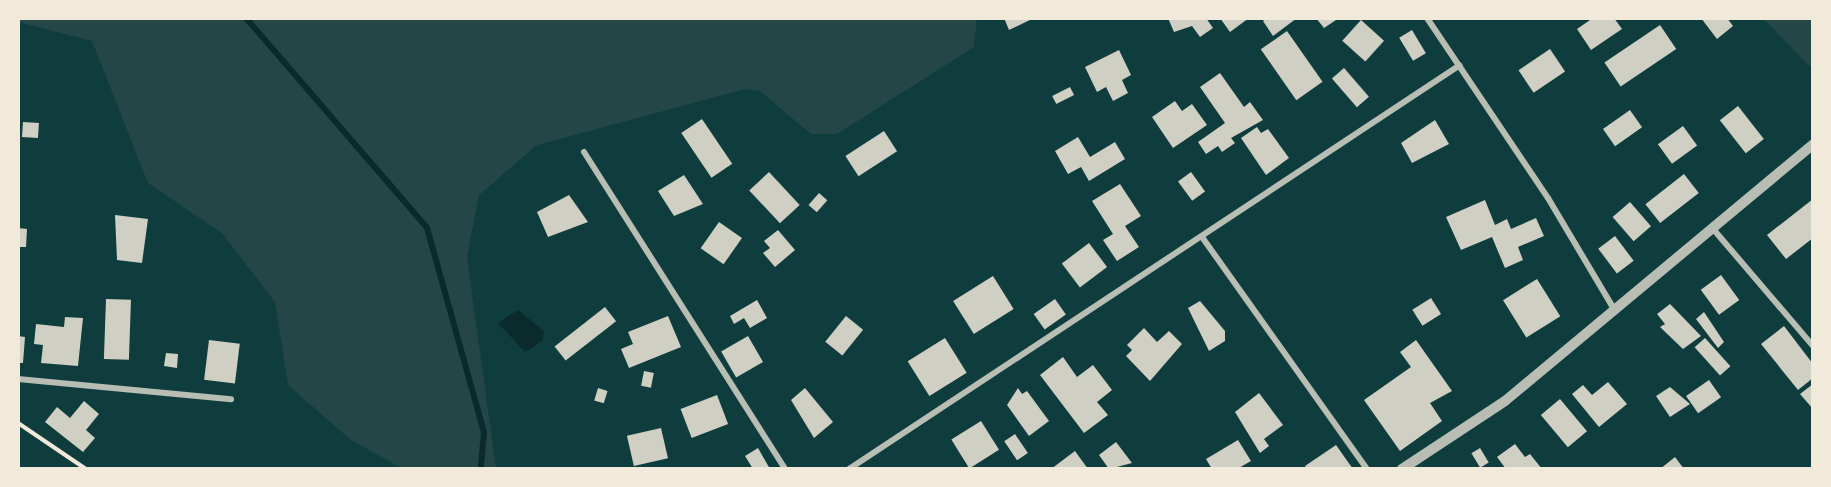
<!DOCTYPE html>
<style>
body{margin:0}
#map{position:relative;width:1831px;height:487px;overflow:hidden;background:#0f3d3e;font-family:"Sofia Sans Condensed",sans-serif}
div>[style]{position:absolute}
.green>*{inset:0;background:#244646}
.water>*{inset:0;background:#0a2a2b}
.stream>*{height:6px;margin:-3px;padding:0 3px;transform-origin:3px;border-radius:3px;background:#0a2a2b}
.building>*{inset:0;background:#cfcfc3;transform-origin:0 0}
.path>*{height:4px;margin:-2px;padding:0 2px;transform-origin:2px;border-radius:2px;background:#f1e9da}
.minor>*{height:6px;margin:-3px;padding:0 3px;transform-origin:3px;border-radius:3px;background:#b8beb3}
.tertiary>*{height:10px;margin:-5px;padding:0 5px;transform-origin:5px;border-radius:5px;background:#b8beb3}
span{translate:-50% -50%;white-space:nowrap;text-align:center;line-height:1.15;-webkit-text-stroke:4.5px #f1e9da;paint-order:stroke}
.frame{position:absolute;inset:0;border:20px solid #f1e9da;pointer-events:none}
</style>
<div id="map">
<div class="green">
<div style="clip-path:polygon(18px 18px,977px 18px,974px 47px,837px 134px,811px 134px,760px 91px,745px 89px,537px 145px,479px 195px,467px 257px,496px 469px,403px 469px,351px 440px,288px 385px,275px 302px,222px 233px,148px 183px,92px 41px,18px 22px)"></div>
<div style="clip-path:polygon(1763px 18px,1813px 18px,1813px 70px)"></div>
</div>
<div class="water">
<div style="clip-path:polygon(518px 310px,544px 331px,542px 341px,525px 352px,498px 323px)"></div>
</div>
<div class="stream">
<div style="left:246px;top:18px;width:277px;rotate:49.2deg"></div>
<div style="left:427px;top:228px;width:212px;rotate:74.4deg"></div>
<div style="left:484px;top:432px;width:37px;rotate:95deg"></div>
</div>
<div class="building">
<div style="clip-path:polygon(1004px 18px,1034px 18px,1009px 30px)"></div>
<div style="clip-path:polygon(1168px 18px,1206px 18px,1213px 28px,1200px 37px,1192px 26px,1174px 32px)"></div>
<div style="clip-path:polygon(1220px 18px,1249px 18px,1230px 32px)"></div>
<div style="clip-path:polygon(1267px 18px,1297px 18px,1273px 36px,1263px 21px)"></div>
<div style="clip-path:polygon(1316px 18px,1339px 18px,1324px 28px)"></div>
<div style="clip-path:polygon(1593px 18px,1614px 18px,1622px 29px,1591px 50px,1577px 29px)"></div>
<div style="clip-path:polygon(1701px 18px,1727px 18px,1733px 26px,1717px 39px)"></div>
<div style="left:1361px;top:20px;width:31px;height:28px;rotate:42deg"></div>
<div style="left:1660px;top:25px;width:29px;height:67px;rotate:56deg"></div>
<div style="left:1412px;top:30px;width:27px;height:15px;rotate:59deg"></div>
<div style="left:1287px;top:31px;width:62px;height:32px;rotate:55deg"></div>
<div style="left:1550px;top:49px;width:27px;height:38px;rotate:56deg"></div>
<div style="clip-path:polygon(1119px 50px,1131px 75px,1122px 80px,1128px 93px,1113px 101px,1106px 87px,1097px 92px,1085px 67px)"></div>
<div style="left:1344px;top:68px;width:38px;height:16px;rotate:49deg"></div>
<div style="clip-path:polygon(1220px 73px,1244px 107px,1250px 102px,1263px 120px,1231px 138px,1235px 143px,1222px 152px,1218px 146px,1206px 154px,1198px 142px,1225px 123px,1200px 87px)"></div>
<div style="left:1070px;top:87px;width:9px;height:20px;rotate:63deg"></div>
<div style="clip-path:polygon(1175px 101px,1182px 111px,1192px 104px,1207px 125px,1173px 148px,1152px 117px)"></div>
<div style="left:1738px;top:106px;width:42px;height:23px;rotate:52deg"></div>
<div style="left:1630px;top:110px;width:21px;height:33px;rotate:55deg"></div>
<div style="left:702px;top:119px;width:54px;height:25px;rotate:56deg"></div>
<div style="clip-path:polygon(1435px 120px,1449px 144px,1412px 163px,1401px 143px)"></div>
<div style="left:23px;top:122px;width:16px;height:15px;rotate:4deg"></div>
<div style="left:1683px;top:126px;width:24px;height:31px;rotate:54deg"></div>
<div style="clip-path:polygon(1257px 127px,1261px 133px,1268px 129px,1289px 158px,1266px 175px,1241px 138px)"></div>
<div style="left:884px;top:131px;width:24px;height:46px;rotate:57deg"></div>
<div style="clip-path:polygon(1078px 137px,1090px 157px,1115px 142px,1125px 159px,1089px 181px,1081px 167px,1068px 174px,1055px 151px)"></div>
<div style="left:769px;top:172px;width:45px;height:27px;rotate:47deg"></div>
<div style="left:1191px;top:172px;width:24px;height:16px;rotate:54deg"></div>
<div style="left:1684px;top:174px;width:24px;height:49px;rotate:52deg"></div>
<div style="clip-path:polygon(684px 175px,703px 204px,674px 216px,658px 191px)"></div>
<div style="clip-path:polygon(1120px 184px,1141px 216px,1125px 226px,1139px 247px,1117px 261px,1103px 240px,1113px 234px,1092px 201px)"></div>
<div style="left:819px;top:193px;width:11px;height:16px;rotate:41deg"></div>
<div style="clip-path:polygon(569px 195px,588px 222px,548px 237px,537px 212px)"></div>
<div style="clip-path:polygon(1813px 199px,1813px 238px,1786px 259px,1767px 235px)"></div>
<div style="clip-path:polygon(1485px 200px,1495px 225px,1507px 219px,1511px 229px,1536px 218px,1544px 236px,1518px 247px,1523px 260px,1505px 268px,1492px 237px,1461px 250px,1446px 217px)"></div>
<div style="left:1630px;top:202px;width:32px;height:23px;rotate:49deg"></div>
<div style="clip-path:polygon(115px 215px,148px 219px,142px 263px,117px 260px)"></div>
<div style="left:719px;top:222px;width:28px;height:32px;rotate:35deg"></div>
<div style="clip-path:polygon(18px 228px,27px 229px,26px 247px,18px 247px)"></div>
<div style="clip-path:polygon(778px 230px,795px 250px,775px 267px,763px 253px,770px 248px,764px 241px)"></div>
<div style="left:1615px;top:236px;width:31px;height:21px;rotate:53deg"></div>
<div style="left:1089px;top:243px;width:30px;height:34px;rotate:53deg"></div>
<div style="left:1721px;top:275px;width:31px;height:25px;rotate:54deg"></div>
<div style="left:993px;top:276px;width:39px;height:47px;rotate:58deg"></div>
<div style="left:1537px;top:279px;width:44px;height:40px;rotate:58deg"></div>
<div style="left:1431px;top:298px;width:19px;height:22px;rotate:58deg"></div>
<div style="left:106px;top:299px;width:25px;height:60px;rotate:2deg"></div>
<div style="left:1055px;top:299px;width:19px;height:26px;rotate:55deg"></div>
<div style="clip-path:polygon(757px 300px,767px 318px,750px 328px,744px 318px,734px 324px,730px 316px)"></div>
<div style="clip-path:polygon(1200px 301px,1225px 331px,1225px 341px,1209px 351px,1188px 308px)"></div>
<div style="clip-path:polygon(1670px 304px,1701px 336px,1683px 349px,1660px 327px,1665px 324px,1657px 314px)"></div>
<div style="left:605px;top:307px;width:18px;height:64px;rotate:52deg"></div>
<div style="clip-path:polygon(1704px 312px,1724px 342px,1718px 348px,1696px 319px)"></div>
<div style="clip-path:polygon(668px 316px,681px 347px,629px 368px,621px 349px,633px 344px,628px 332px)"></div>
<div style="left:846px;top:316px;width:22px;height:33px;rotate:39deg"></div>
<div style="clip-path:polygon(65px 317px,83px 318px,78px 366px,41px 363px,43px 345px,34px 344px,36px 324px,64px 327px)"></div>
<div style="clip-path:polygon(1784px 326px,1813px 364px,1813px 378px,1798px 390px,1761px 344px)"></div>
<div style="clip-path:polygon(1144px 328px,1157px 342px,1169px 331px,1182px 344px,1150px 381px,1126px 356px,1132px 350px,1127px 345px)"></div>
<div style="clip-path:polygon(18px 336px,25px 337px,23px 363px,18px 363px)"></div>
<div style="left:748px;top:336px;width:30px;height:31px;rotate:60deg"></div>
<div style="left:945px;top:338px;width:41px;height:44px;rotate:58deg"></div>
<div style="left:1705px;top:338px;width:38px;height:14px;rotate:48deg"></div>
<div style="left:209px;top:340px;width:31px;height:40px;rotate:7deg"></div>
<div style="clip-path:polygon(1416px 340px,1452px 391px,1430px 403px,1442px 421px,1400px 451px,1364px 400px,1411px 367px,1400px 352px)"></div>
<div style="clip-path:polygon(166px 353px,178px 354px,177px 368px,164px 366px)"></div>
<div style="clip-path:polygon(1063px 357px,1077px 377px,1093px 365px,1112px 390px,1097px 402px,1108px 415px,1084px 433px,1040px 375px)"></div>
<div style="left:644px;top:371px;width:10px;height:15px;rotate:11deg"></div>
<div style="left:1709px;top:380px;width:21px;height:28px;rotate:55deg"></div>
<div style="clip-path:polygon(1608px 382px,1627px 404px,1599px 427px,1572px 394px,1583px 385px,1592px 395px)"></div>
<div style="clip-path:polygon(1813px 384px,1813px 409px,1800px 394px)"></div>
<div style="clip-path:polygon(1670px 387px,1690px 404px,1670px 417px,1656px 396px)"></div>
<div style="left:598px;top:388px;width:10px;height:13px;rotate:17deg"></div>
<div style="clip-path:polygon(805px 388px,833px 422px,814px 438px,791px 400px)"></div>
<div style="clip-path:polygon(1018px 388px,1022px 394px,1027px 391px,1049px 421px,1029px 436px,1007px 405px)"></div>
<div style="clip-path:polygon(1259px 393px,1283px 425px,1264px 439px,1269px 446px,1260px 453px,1235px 412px)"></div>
<div style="left:717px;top:395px;width:31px;height:39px;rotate:69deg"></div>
<div style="left:1560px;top:399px;width:42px;height:25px;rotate:50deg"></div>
<div style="clip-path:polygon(84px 401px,99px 414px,86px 430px,95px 438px,83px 452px,45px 422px,57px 407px,70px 418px)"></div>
<div style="left:981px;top:421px;width:34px;height:35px;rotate:58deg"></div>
<div style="left:661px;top:428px;width:31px;height:35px;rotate:77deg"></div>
<div style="left:1015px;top:434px;width:23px;height:13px;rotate:56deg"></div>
<div style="clip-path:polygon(1238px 440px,1251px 461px,1237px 469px,1212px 469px,1206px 459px)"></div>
<div style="clip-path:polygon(1116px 442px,1132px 463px,1109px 469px,1099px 455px)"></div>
<div style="clip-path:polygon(1515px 444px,1525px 457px,1530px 454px,1542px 469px,1506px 469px,1497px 457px)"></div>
<div style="clip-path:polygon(1336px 445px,1353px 469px,1307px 469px,1305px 466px)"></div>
<div style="clip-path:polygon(758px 448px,770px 469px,753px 469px,745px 456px)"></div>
<div style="left:1480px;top:448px;width:17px;height:10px;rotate:59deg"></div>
<div style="clip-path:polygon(1075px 451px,1088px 469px,1051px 469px)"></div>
<div style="clip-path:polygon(1675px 457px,1684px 469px,1660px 469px)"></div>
</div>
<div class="path">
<div style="left:18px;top:423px;width:82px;rotate:34.1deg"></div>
</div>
<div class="minor">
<div style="left:1427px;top:18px;width:217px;rotate:56.1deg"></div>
<div style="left:1548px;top:198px;width:131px;rotate:59.3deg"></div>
<div style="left:584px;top:152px;width:375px;rotate:57.6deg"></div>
<div style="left:1714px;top:230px;width:153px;rotate:49.5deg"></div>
<div style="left:1202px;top:237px;width:285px;rotate:54.6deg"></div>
<div style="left:18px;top:379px;width:214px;rotate:5.4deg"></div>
<div style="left:849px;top:469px;width:732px;rotate:-33.47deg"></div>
</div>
<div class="tertiary">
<div style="left:1402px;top:469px;width:123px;rotate:-33.4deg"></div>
<div style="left:1505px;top:401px;width:401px;rotate:-39.8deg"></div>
</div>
<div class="frame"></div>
</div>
